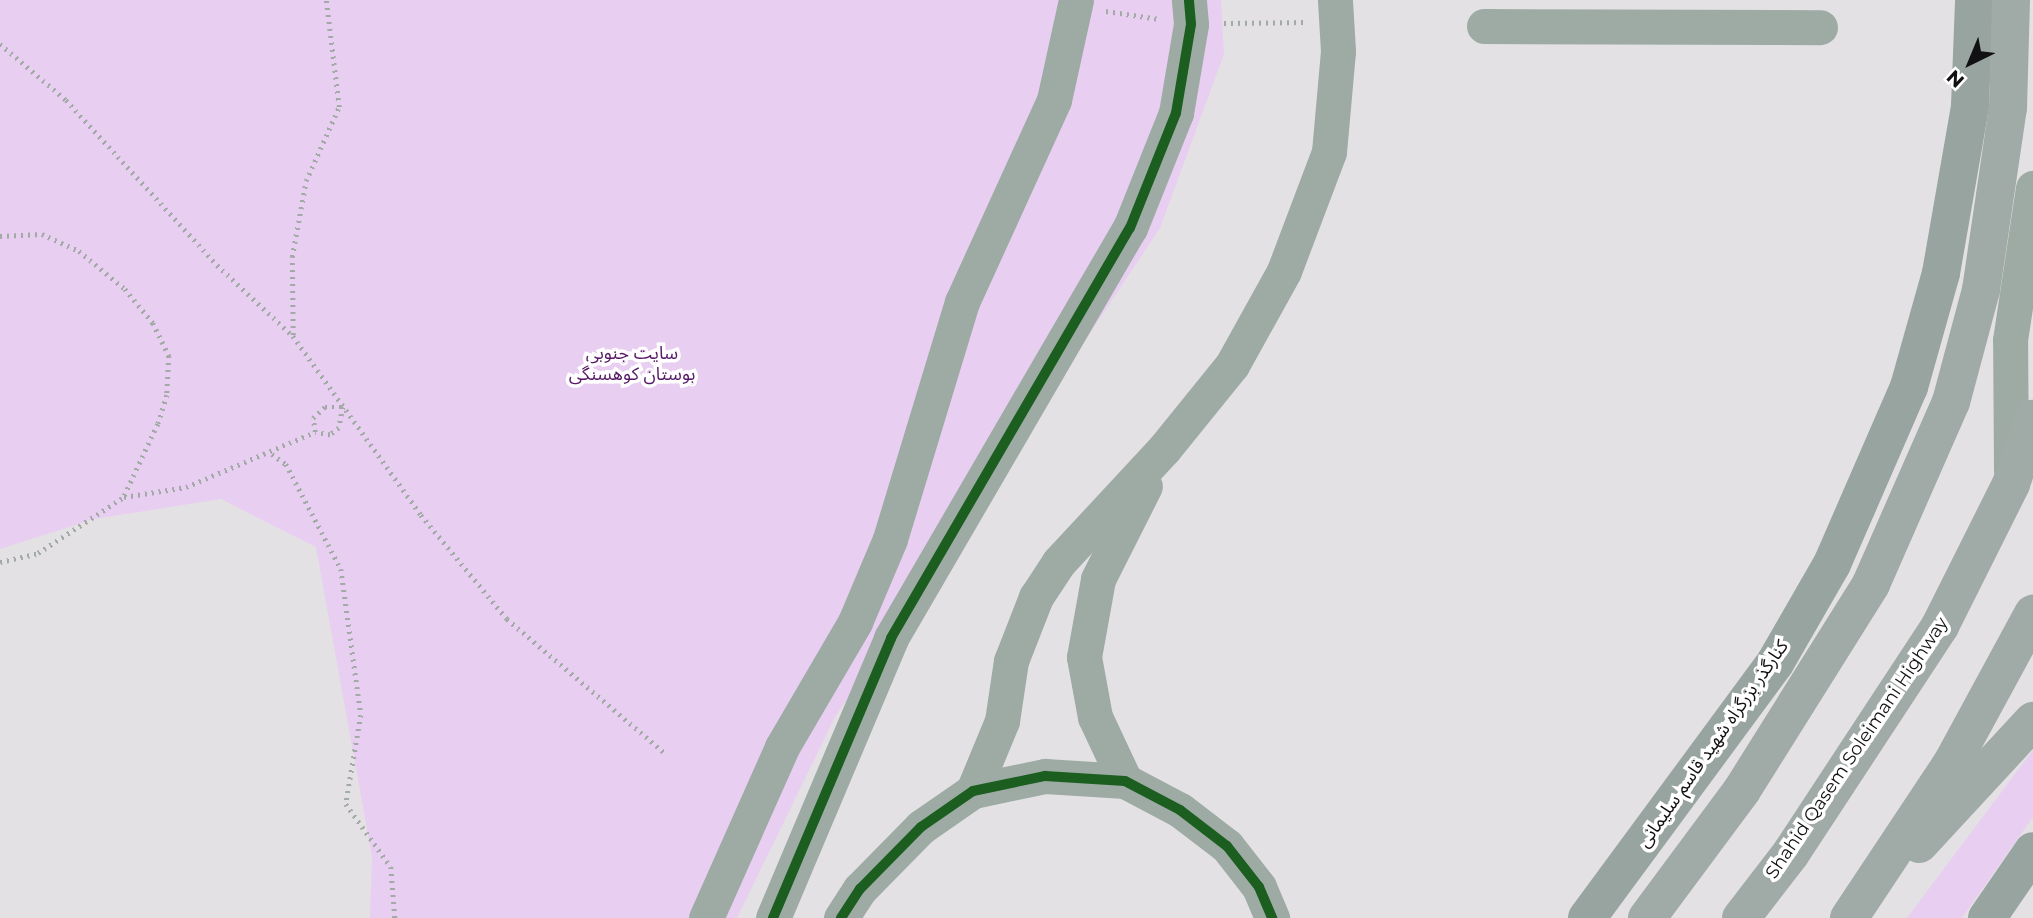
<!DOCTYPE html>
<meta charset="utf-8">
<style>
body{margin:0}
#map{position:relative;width:2033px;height:918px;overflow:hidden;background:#e4e1e5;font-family:Montserrat,"Noto Sans Arabic",sans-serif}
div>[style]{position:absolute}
.green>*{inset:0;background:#e8cef0}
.path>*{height:4.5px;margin-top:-2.25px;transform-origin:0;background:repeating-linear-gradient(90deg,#a2aaa6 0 2px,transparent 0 7px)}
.minor>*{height:35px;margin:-17.5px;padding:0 17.5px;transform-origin:17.5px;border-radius:17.5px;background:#9daba4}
.major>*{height:38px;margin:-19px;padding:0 19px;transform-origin:19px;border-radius:19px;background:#98a49f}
.highway>*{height:38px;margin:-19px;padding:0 19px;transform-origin:19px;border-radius:19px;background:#a0aaa6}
.cycleway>*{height:10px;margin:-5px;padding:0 5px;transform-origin:5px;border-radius:5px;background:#1b5e20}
span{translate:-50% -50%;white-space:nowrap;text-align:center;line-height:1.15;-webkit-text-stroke:7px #fff;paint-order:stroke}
.park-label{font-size:18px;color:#561966}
.street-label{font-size:18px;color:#111012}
.north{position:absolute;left:1935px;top:28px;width:70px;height:70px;-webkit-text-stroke:5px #fff;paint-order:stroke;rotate:223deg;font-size:19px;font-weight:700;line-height:28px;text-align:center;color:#111012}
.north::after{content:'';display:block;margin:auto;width:24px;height:32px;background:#111012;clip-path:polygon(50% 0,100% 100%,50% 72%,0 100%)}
</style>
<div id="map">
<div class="green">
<div style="clip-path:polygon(0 0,1221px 0,1224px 54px,1160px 228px,835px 717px,737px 918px,370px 918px,372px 857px,316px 547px,221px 499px,94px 519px,0 549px)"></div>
<div style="clip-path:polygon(2033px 750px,2033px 817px,1962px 918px,1907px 918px)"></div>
</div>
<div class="path">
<div style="left:1106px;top:11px;width:54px;rotate:8.6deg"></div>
<div style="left:1224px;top:23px;width:82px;rotate:-0.7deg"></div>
<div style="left:0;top:44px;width:87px;rotate:40.3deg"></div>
<div style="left:66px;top:100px;width:224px;rotate:47.5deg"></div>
<div style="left:217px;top:265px;width:104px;rotate:43.1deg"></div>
<div style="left:293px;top:336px;width:220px;rotate:54.4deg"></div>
<div style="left:421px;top:515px;width:135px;rotate:50.4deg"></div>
<div style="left:507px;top:619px;width:207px;rotate:40.3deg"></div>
<div style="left:0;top:236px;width:42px;rotate:-2.7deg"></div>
<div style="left:42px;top:234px;width:41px;rotate:24.7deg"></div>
<div style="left:79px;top:251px;width:60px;rotate:39.6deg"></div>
<div style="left:125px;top:289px;width:44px;rotate:50.5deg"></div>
<div style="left:153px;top:323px;width:37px;rotate:64deg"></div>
<div style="left:169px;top:356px;width:39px;rotate:93deg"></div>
<div style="left:167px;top:395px;width:30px;rotate:107deg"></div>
<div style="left:158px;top:424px;width:81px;rotate:115deg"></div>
<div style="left:124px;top:497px;width:63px;rotate:-9.2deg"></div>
<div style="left:186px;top:487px;width:140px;rotate:-23.1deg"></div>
<div style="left:293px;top:335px;width:78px;rotate:-90.7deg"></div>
<div style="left:292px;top:257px;width:77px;rotate:-79.6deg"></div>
<div style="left:306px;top:181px;width:81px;rotate:-66deg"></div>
<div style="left:339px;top:107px;width:108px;rotate:-96.9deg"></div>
<div style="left:325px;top:407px;width:18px"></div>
<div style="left:343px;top:407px;width:21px;rotate:101deg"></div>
<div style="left:339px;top:428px;width:11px;rotate:142deg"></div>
<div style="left:330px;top:435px;width:15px;rotate:-169deg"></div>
<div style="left:315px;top:432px;width:14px;rotate:-98deg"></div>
<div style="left:313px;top:418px;width:16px;rotate:-43deg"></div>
<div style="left:272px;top:454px;width:17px;rotate:36deg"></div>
<div style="left:286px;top:464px;width:119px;rotate:62.4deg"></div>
<div style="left:341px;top:569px;width:147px;rotate:82.2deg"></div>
<div style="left:361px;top:715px;width:90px;rotate:99.6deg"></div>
<div style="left:346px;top:804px;width:77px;rotate:54.5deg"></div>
<div style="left:391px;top:867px;width:51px;rotate:85.5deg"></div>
<div style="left:0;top:562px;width:39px;rotate:-13deg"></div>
<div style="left:38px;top:553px;width:103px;rotate:-33.1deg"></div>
</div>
<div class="minor">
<div style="left:1484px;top:26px;width:336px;rotate:0.2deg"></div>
<div style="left:2011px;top:470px;width:130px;rotate:-90.4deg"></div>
<div style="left:2010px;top:340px;width:154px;rotate:-81.4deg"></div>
<div style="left:1125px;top:781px;width:71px;rotate:-115.1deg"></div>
<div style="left:1095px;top:717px;width:61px;rotate:-100.4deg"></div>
<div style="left:1084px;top:657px;width:79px;rotate:-79.8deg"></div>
<div style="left:1098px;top:579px;width:104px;rotate:-63.2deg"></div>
<div style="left:973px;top:791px;width:76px;rotate:-67.5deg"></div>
<div style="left:1002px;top:721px;width:61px;rotate:-81.5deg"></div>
<div style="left:1011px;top:661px;width:69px;rotate:-68.7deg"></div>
<div style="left:1036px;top:597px;width:42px;rotate:-56.7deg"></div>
<div style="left:1059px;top:562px;width:154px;rotate:-47.1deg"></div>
<div style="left:1164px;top:449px;width:108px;rotate:-51deg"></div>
<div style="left:1232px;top:365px;width:107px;rotate:-61deg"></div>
<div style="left:1284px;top:271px;width:127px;rotate:-69.3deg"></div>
<div style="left:1329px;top:152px;width:101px;rotate:-84.9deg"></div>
<div style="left:1338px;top:51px;width:51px;rotate:-93.4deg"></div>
<div style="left:706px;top:918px;width:187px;rotate:-66deg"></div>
<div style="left:782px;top:747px;width:145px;rotate:-59.7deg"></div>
<div style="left:855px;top:622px;width:90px;rotate:-67.1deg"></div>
<div style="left:890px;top:539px;width:248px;rotate:-73.1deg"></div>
<div style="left:962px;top:302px;width:222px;rotate:-65.5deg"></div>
<div style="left:1054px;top:100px;width:102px;rotate:-77.6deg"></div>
<div style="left:773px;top:918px;width:304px;rotate:-67.1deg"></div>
<div style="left:891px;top:638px;width:475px;rotate:-59.8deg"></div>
<div style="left:1130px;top:228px;width:124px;rotate:-68.2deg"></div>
<div style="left:1176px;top:113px;width:90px;rotate:-80.4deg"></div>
<div style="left:1191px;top:24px;width:24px;rotate:-95deg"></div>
<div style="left:841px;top:918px;width:35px;rotate:-57deg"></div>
<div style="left:860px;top:889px;width:87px;rotate:-45.5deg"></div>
<div style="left:921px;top:827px;width:63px;rotate:-34.7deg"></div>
<div style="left:973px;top:791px;width:74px;rotate:-11.8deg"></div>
<div style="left:1045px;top:776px;width:80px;rotate:3.6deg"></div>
<div style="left:1125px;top:781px;width:62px;rotate:27.8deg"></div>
<div style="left:1180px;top:810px;width:59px;rotate:37.5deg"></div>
<div style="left:1227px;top:846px;width:52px;rotate:52deg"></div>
<div style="left:1259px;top:887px;width:34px;rotate:67deg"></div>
</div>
<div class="major">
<div style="left:1587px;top:918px;width:317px;rotate:-53.6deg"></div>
<div style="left:1775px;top:663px;width:114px;rotate:-60.1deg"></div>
<div style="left:1832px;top:564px;width:193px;rotate:-66.5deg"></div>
<div style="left:1909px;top:387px;width:118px;rotate:-74.3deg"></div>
<div style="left:1941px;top:273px;width:169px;rotate:-80.1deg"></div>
<div style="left:1970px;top:106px;width:106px;rotate:-87.8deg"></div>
<div style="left:1987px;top:918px;width:81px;rotate:-55.5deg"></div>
</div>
<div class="highway">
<div style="left:1919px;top:844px;width:168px;rotate:-47.2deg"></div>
<div style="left:1647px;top:918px;width:159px;rotate:-53.4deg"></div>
<div style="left:1742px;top:790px;width:243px;rotate:-57.9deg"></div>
<div style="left:1871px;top:584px;width:199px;rotate:-66.3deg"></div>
<div style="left:1951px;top:402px;width:116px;rotate:-75deg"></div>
<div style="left:1981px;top:290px;width:184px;rotate:-81.6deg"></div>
<div style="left:2008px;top:108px;width:108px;rotate:-88.4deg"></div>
<div style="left:1741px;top:918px;width:82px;rotate:-52.4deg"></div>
<div style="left:1791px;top:853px;width:272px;rotate:-56.7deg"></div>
<div style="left:1940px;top:626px;width:159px;rotate:-63.4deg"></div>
<div style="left:2011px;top:484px;width:69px;rotate:-71.3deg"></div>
<div style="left:1849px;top:918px;width:186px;rotate:-56.4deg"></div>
<div style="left:1952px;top:763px;width:170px;rotate:-61.5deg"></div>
</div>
<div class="cycleway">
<div style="left:773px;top:918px;width:304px;rotate:-67.1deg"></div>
<div style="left:891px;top:638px;width:475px;rotate:-59.8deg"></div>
<div style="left:1130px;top:228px;width:124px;rotate:-68.2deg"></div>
<div style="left:1176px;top:113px;width:90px;rotate:-80.4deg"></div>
<div style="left:1191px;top:24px;width:24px;rotate:-95deg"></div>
<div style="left:841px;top:918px;width:35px;rotate:-57deg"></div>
<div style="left:860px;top:889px;width:87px;rotate:-45.5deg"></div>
<div style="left:921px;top:827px;width:63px;rotate:-34.7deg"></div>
<div style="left:973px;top:791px;width:74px;rotate:-11.8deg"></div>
<div style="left:1045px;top:776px;width:80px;rotate:3.6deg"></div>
<div style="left:1125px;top:781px;width:62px;rotate:27.8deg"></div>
<div style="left:1180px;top:810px;width:59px;rotate:37.5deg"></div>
<div style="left:1227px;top:846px;width:52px;rotate:52deg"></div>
<div style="left:1259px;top:887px;width:34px;rotate:67deg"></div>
</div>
<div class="park-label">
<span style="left:632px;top:364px">سایت جنوبی<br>بوستان کوهسنگی</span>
</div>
<div class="street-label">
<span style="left:1713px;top:744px;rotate:-55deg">کنارگذر بزرگراه شهید قاسم سلیمانی</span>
<span style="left:1857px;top:748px;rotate:-56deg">Shahid Qasem Soleimani Highway</span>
</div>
<div class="north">N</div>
</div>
